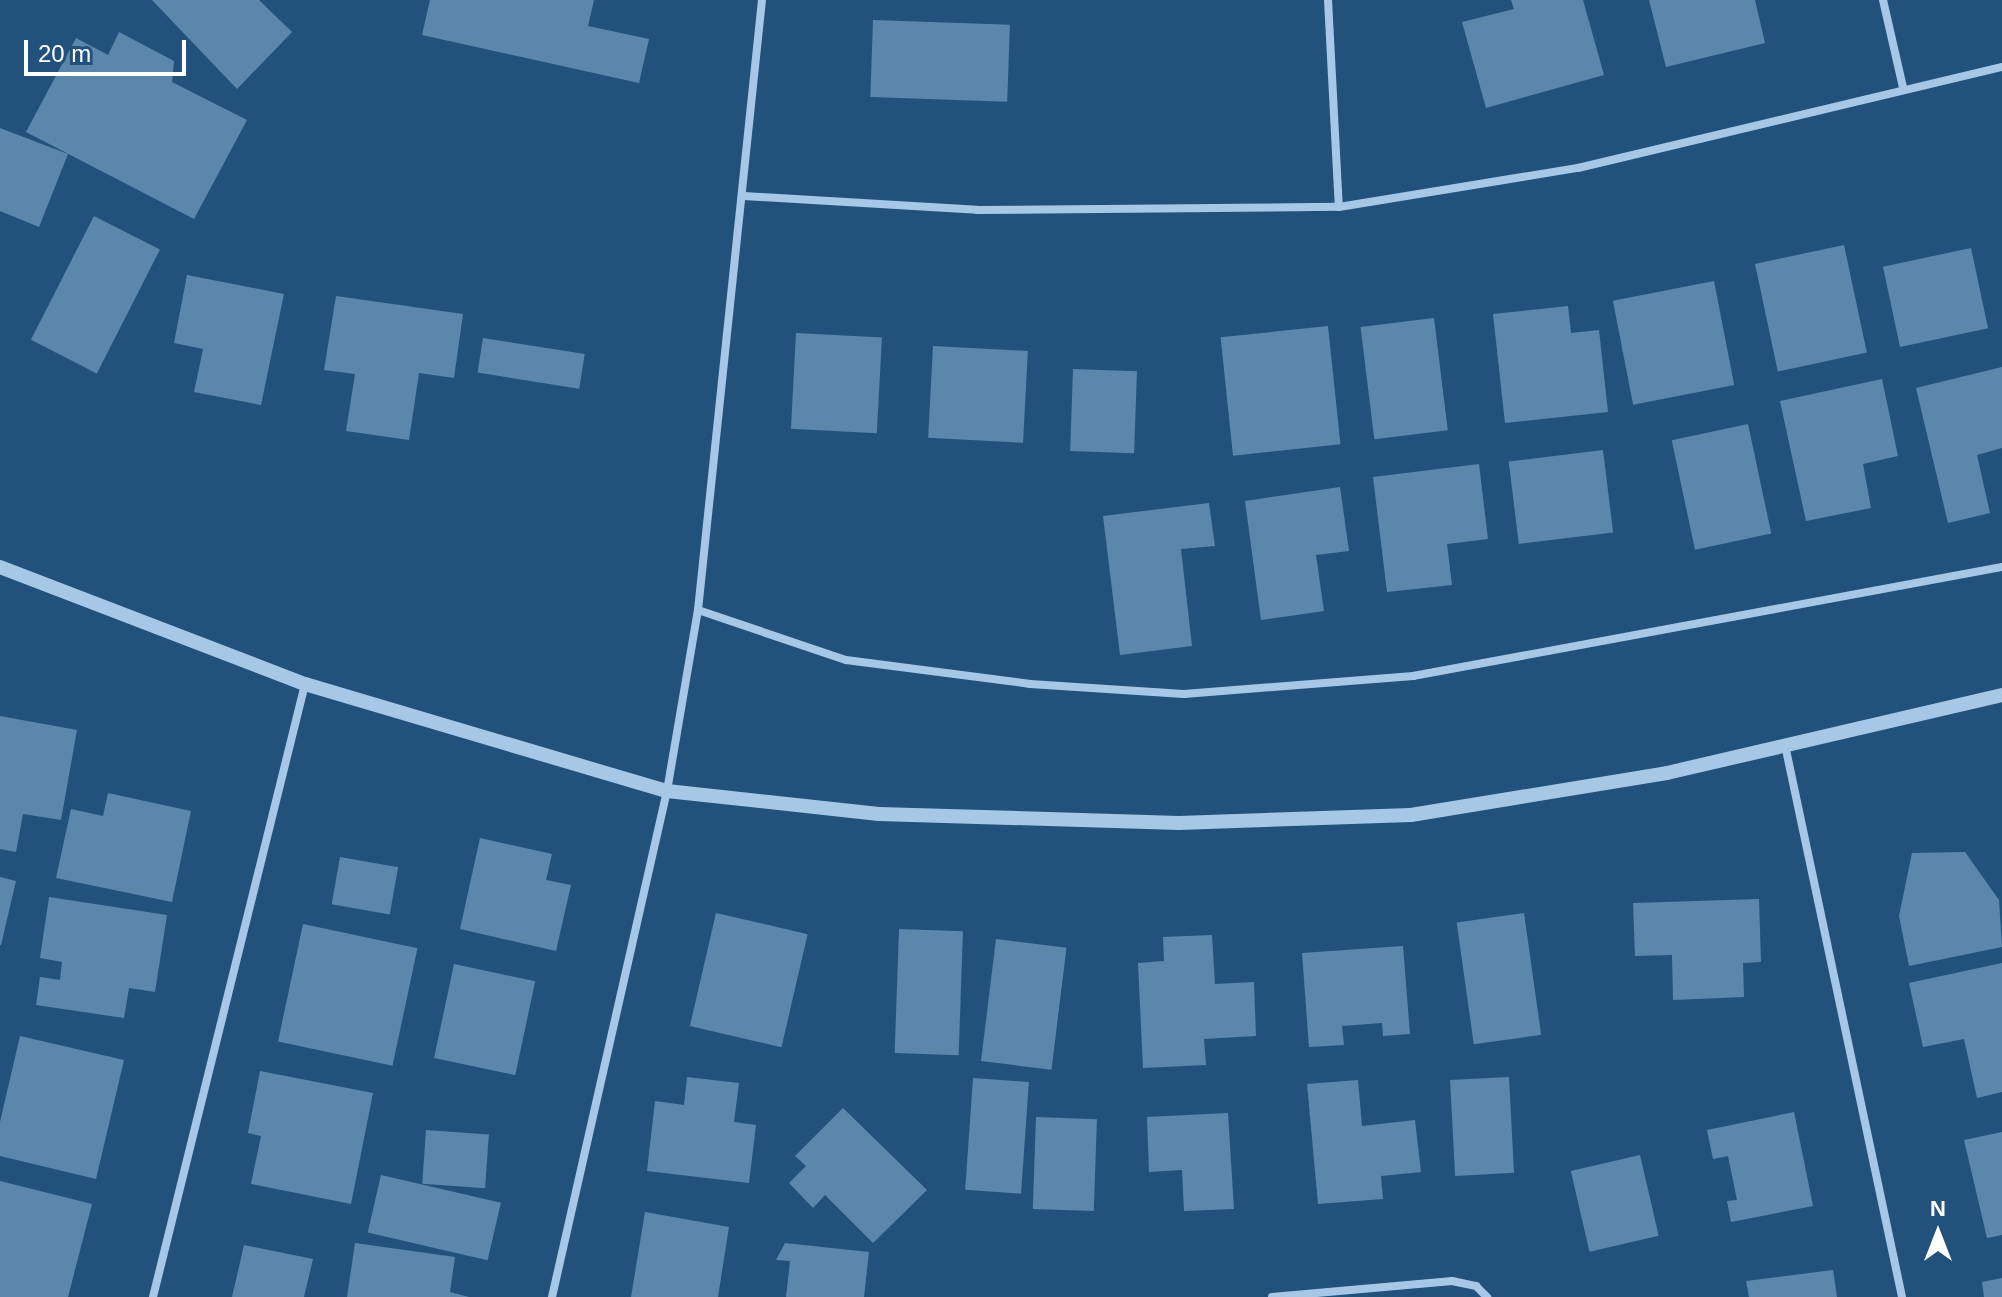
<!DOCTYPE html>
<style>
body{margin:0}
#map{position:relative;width:2002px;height:1297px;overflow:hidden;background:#22527c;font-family:Helvetica,sans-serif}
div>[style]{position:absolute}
.building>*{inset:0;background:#5b87ad;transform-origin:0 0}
.minor>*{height:8px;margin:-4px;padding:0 4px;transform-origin:4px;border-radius:4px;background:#a6c8e6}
.tertiary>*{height:14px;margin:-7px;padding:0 7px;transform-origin:7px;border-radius:7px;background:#a6c8e6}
span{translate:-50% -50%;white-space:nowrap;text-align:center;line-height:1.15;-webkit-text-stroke:6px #22527c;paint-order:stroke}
.north{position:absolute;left:1898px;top:1193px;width:80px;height:80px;-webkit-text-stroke:6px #22527c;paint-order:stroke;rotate:0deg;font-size:22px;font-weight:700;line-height:32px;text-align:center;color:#fff}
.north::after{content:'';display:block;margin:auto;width:28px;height:36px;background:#fff;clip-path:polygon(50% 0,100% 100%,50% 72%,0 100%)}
.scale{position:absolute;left:24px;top:40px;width:162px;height:36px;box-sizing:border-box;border:4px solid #fff;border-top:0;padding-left:10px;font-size:24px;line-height:28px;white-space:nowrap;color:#fff;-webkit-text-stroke:6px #22527c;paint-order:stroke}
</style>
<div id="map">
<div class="building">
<div style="clip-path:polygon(152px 0,259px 0,292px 32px,237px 89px)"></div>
<div style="clip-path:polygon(430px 0,594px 0,588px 26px,649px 39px,639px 83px,422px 35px)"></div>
<div style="clip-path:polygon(1511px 0,1583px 0,1604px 75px,1486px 108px,1462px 22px,1514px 9px)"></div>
<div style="clip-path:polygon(1649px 0,1755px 0,1765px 43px,1666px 67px)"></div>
<div style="left:873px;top:20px;width:137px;height:77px;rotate:2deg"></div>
<div style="clip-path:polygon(119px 32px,174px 61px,172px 82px,247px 120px,194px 219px,26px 132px,76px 38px,108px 55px)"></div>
<div style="clip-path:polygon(0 128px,68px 154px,39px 227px,0 211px)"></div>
<div style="left:94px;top:216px;width:74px;height:139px;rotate:27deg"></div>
<div style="left:1844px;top:245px;width:110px;height:91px;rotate:78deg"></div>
<div style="left:1971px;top:248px;width:82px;height:90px;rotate:78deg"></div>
<div style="clip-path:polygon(187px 275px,284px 294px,261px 405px,194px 392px,203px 349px,174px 343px)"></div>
<div style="left:1714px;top:281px;width:106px;height:103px;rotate:79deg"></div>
<div style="clip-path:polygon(336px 296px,463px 314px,454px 378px,419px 373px,409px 440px,346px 431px,355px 374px,324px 370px)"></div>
<div style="clip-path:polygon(1568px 306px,1571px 333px,1599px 330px,1608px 412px,1505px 423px,1493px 314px)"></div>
<div style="left:1434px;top:318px;width:113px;height:74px;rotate:83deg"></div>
<div style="left:1328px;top:326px;width:119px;height:108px;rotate:84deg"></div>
<div style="left:796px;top:333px;width:86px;height:96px;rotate:3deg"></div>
<div style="left:483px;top:338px;width:103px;height:35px;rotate:9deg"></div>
<div style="left:933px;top:346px;width:95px;height:92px;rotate:3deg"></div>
<div style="clip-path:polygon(2002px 367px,2002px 448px,1977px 455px,1990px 513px,1948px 523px,1916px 388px)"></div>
<div style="left:1073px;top:369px;width:64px;height:82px;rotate:2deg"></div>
<div style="clip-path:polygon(1882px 379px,1898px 456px,1863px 464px,1871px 508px,1806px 521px,1780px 401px)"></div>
<div style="left:1748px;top:424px;width:112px;height:78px;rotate:78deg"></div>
<div style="left:1603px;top:450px;width:83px;height:95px;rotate:83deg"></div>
<div style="clip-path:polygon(1479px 464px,1488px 539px,1447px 544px,1452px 585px,1387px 592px,1373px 477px)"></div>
<div style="clip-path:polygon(1340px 487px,1349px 551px,1316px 555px,1324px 611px,1261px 620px,1245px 501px)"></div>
<div style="clip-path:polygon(1209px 503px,1215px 546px,1181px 549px,1192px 646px,1120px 655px,1103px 516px)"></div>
<div style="clip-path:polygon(0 716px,77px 730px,61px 820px,23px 814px,16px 852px,0 849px)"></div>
<div style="clip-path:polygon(108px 793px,191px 811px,172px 902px,56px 878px,71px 809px,103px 816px)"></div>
<div style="clip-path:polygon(480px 838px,552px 854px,546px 880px,571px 885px,556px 951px,460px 929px)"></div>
<div style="clip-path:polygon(1965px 852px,1999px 900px,2002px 947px,1909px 966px,1899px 916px,1912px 853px)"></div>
<div style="left:340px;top:857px;width:59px;height:48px;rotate:10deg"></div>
<div style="clip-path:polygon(0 877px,16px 881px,1px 945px,0 945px)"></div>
<div style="clip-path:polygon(49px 897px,167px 915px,155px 992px,129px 988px,124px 1018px,36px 1005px,40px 977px,60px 980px,62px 962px,40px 958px)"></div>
<div style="clip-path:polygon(1759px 899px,1761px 962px,1743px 963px,1744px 997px,1673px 1000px,1672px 955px,1635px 956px,1633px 903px)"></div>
<div style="left:716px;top:913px;width:94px;height:116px;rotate:13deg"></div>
<div style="left:1524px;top:913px;width:123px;height:68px;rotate:82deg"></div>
<div style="left:303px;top:924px;width:117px;height:120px;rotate:12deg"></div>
<div style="left:899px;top:929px;width:64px;height:124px;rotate:2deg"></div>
<div style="clip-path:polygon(1212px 935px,1215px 984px,1254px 982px,1256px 1036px,1204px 1039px,1206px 1065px,1143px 1068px,1138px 963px,1164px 961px,1163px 937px)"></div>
<div style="left:996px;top:939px;width:71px;height:123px;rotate:7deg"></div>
<div style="clip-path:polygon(1403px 946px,1410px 1034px,1383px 1036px,1382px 1023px,1342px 1026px,1344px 1045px,1309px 1047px,1302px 953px)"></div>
<div style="clip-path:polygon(2002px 963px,2002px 1092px,1977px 1098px,1964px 1039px,1923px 1047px,1909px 983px)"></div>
<div style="left:454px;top:964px;width:83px;height:96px;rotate:12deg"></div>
<div style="clip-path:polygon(20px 1036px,124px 1060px,96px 1179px,0 1156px,0 1122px)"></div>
<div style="clip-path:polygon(260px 1071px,373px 1093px,351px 1204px,251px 1184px,261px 1136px,248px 1133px)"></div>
<div style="clip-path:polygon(687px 1077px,739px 1083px,734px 1122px,756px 1125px,749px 1183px,647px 1171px,655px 1101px,684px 1105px)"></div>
<div style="left:1509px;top:1077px;width:96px;height:59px;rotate:87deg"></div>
<div style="left:973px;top:1078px;width:56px;height:112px;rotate:4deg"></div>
<div style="clip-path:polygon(1358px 1080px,1362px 1126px,1415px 1120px,1421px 1172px,1381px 1176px,1383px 1199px,1318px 1204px,1307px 1084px)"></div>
<div style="clip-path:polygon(843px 1108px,927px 1190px,873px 1243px,825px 1195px,813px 1208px,789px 1183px,806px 1166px,795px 1156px)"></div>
<div style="clip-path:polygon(1794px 1112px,1813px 1206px,1731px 1222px,1727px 1201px,1737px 1200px,1728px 1156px,1713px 1159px,1707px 1130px)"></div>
<div style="clip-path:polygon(1228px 1113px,1234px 1209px,1184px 1211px,1182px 1170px,1149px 1172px,1147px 1117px)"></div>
<div style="left:1036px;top:1117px;width:61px;height:92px;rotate:2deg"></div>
<div style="left:426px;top:1130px;width:63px;height:54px;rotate:4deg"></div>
<div style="clip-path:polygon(2002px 1132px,2002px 1235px,1987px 1238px,1964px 1140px)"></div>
<div style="left:1640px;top:1155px;width:83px;height:71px;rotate:77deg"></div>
<div style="left:381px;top:1175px;width:123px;height:59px;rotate:13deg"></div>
<div style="clip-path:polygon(0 1181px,92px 1204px,68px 1297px,0 1297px)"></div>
<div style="clip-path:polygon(645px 1212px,729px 1227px,718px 1297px,631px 1297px)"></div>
<div style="clip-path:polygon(355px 1243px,455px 1257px,450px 1292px,469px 1297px,347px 1297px)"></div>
<div style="clip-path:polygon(785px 1243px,869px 1252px,864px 1297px,786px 1297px,790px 1261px,776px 1260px)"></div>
<div style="clip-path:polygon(244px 1245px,313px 1259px,304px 1297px,232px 1297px)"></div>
<div style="clip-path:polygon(1833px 1270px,1837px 1297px,1749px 1297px,1746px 1281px)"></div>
<div style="clip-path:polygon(2002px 1278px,2002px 1297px,1984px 1297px,1982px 1282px)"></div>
</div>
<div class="minor">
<div style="left:1328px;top:0;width:207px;rotate:87deg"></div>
<div style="left:1883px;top:0;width:89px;rotate:77.1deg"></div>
<div style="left:744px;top:196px;width:233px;rotate:3.4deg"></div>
<div style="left:977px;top:210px;width:362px;rotate:-0.5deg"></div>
<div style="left:1339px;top:207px;width:242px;rotate:-9.3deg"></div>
<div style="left:1578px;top:168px;width:436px;rotate:-13.4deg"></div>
<div style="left:698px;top:610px;width:156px;rotate:18.7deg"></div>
<div style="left:846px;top:660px;width:186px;rotate:7.4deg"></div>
<div style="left:1030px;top:684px;width:154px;rotate:3.7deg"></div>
<div style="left:1184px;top:694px;width:230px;rotate:-4.5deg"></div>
<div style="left:1413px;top:676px;width:599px;rotate:-10.48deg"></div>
<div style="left:1785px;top:745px;width:564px;rotate:78.03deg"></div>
<div style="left:153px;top:1297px;width:632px;rotate:-76.07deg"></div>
<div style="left:552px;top:1297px;width:519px;rotate:-77.2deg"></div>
<div style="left:667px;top:791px;width:184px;rotate:-80.3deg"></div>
<div style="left:698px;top:610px;width:613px;rotate:-84.01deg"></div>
<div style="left:1272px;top:1297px;width:181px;rotate:-5.1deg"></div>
<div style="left:1452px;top:1281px;width:25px;rotate:12deg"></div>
<div style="left:1476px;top:1286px;width:16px;rotate:45deg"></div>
</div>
<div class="tertiary">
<div style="left:0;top:567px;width:327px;rotate:21deg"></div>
<div style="left:305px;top:684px;width:377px;rotate:16.5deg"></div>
<div style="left:667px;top:791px;width:213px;rotate:6.2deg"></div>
<div style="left:879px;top:814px;width:300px;rotate:1.7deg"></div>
<div style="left:1179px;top:823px;width:232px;rotate:-2deg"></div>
<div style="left:1411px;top:815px;width:259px;rotate:-9.3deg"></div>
<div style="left:1667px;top:773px;width:344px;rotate:-13.1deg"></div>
</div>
<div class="north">N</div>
<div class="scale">20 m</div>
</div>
